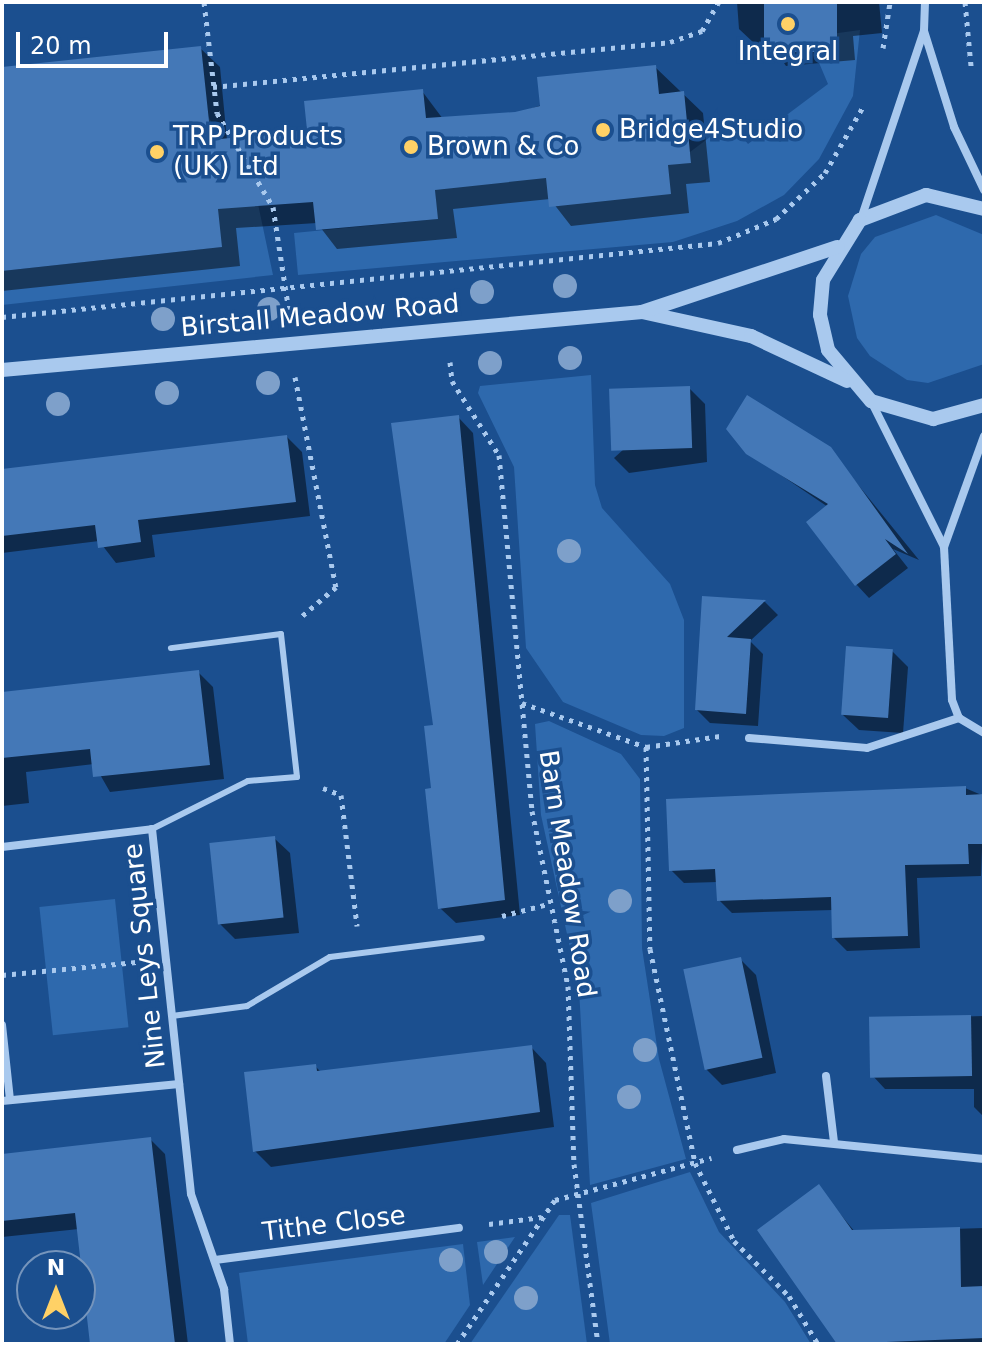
<!DOCTYPE html>
<style>
body{margin:0}
#map{position:relative;width:986px;height:1346px;overflow:hidden;background:#1b4f8f;font-family:"DejaVu Sans",sans-serif}
div>[style]{position:absolute}
.green>*{inset:0;background:#2e69ad;transform-origin:0 0}
.shadow>*{inset:0;background:#0007}
.building>*{inset:0;background:#4478b7;transform-origin:0 0}
.path>*{height:5px;margin-top:-2.5px;transform-origin:0;background:repeating-linear-gradient(90deg,#a9c9ee 0 4px,transparent 0 10px)}
.service>*{height:6px;margin:-3px;padding:0 3px;transform-origin:3px;border-radius:3px;background:#a9c9ee}
.minor>*{height:8px;margin:-4px;padding:0 4px;transform-origin:4px;border-radius:4px;background:#a9c9ee}
.tertiary>*{height:14px;margin:-7px;padding:0 7px;transform-origin:7px;border-radius:7px;background:#a9c9ee}
.trees>*{width:24px;height:24px;margin:-12px;border-radius:50%;background:#7ea0ca}
.dots>*{width:22px;height:22px;translate:-50% -50%;box-sizing:border-box;border:4px solid #1b4f8f;border-radius:50%}
span{translate:-50% -50%;white-space:nowrap;text-align:center;line-height:1.15;-webkit-text-stroke:7px #1b4f8f;paint-order:stroke}
.poi-label{font-size:26px;color:#fff}
.left{translate:0 -50%;text-align:left}
.street-label{font-size:26px;color:#fff}
.frame{position:absolute;inset:0;border:4px solid #fff;pointer-events:none}
.north{position:absolute;left:16px;top:1250px;width:80px;height:80px;box-sizing:border-box;background:#1b4f8f;border:2px solid #7695bc;border-radius:50%;rotate:0deg;font-size:22px;font-weight:700;line-height:32px;text-align:center;color:#fff}
.north::after{content:'';display:block;margin:auto;width:28px;height:36px;background:#ffd166;clip-path:polygon(50% 0,100% 100%,50% 72%,0 100%)}
.scale{position:absolute;left:16px;top:32px;width:152px;height:36px;box-sizing:border-box;border:4px solid #fff;border-top:0;padding-left:10px;font-size:24px;line-height:28px;white-space:nowrap;color:#fff;-webkit-text-stroke:6px #1b4f8f;paint-order:stroke}
</style>
<div id="map">
<div class="green">
<div style="clip-path:polygon(860px 30px,853px 96px,819px 159px,784px 195px,737px 221px,673px 242px,298px 275px,294px 233px,437px 219px,435px 190px,458px 177px,691px 163px,690px 152px,730px 122px,748px 144px,828px 84px,817px 58px,830px 46px,831px 34px)"></div>
<div style="clip-path:polygon(208px 116px,258px 204px,273px 275px,2px 305px,2px 271px,221px 247px)"></div>
<div style="clip-path:polygon(936px 215px,984px 235px,984px 364px,928px 383px,907px 380px,870px 356px,857px 338px,848px 296px,861px 254px,875px 237px)"></div>
<div style="clip-path:polygon(591px 375px,595px 485px,602px 508px,670px 584px,684px 620px,684px 728px,664px 736px,641px 735px,563px 702px,526px 648px,514px 467px,478px 393px,480px 386px)"></div>
<div style="clip-path:polygon(549px 721px,621px 754px,640px 779px,642px 948px,659px 1059px,686px 1159px,590px 1185px,579px 989px,541px 815px,535px 724px)"></div>
<div style="left:115px;top:899px;width:129px;height:76px;rotate:84deg"></div>
<div style="clip-path:polygon(690px 1172px,719px 1232px,785px 1302px,811px 1344px,610px 1344px,591px 1203px)"></div>
<div style="clip-path:polygon(559px 1215px,570px 1215px,587px 1344px,470px 1344px)"></div>
<div style="clip-path:polygon(515px 1237px,483px 1285px,477px 1242px)"></div>
<div style="clip-path:polygon(463px 1244px,470px 1305px,444px 1344px,248px 1344px,239px 1273px)"></div>
</div>
<div class="shadow">
<div style="clip-path:polygon(737px 2px,879px 2px,882px 33px,853px 36px,855px 60px,786px 66px,770px 43px,755px 44px,739px 29px)"></div>
<div style="clip-path:polygon(200px 48px,220px 67px,227px 140px,309px 132px,422px 91px,443px 119px,515px 114px,655px 67px,703px 113px,710px 182px,686px 184px,689px 213px,571px 226px,550px 199px,453px 209px,457px 238px,337px 249px,317px 223px,236px 228px,240px 266px,2px 291px,2px 68px)"></div>
<div style="clip-path:polygon(690px 389px,705px 404px,707px 462px,629px 473px,614px 458px)"></div>
<div style="clip-path:polygon(458px 417px,473px 433px,520px 915px,456px 923px,440px 908px,434px 790px)"></div>
<div style="clip-path:polygon(287px 437px,302px 452px,310px 516px,152px 535px,155px 557px,116px 563px,99px 541px,2px 553px,2px 471px)"></div>
<div style="clip-path:polygon(829px 449px,919px 560px,893px 549px,908px 568px,869px 598px,856px 584px,828px 507px,747px 452px)"></div>
<div style="clip-path:polygon(704px 598px,765px 602px,778px 615px,750px 641px,763px 654px,758px 726px,710px 723px,697px 710px)"></div>
<div style="clip-path:polygon(892px 651px,908px 667px,903px 733px,859px 730px,843px 715px)"></div>
<div style="clip-path:polygon(198px 672px,213px 687px,224px 779px,110px 792px,94px 764px,26px 772px,29px 803px,2px 806px,2px 705px)"></div>
<div style="clip-path:polygon(965px 788px,984px 796px,981px 876px,917px 878px,920px 948px,847px 951px,834px 938px,833px 910px,732px 913px,719px 900px,718px 882px,684px 883px,671px 870px)"></div>
<div style="clip-path:polygon(274px 838px,290px 853px,299px 933px,235px 939px,220px 924px)"></div>
<div style="clip-path:polygon(740px 959px,756px 975px,776px 1073px,722px 1085px,707px 1070px)"></div>
<div style="clip-path:polygon(984px 1016px,984px 1117px,974px 1107px,974px 1089px,885px 1089px,872px 1075px,871px 1019px)"></div>
<div style="clip-path:polygon(531px 1047px,546px 1063px,554px 1127px,271px 1167px,255px 1151px,315px 1066px,322px 1073px)"></div>
<div style="clip-path:polygon(150px 1139px,165px 1154px,188px 1344px,92px 1344px,79px 1229px,2px 1237px,2px 1156px)"></div>
<div style="clip-path:polygon(818px 1187px,855px 1232px,984px 1228px,984px 1344px,839px 1344px,760px 1230px)"></div>
</div>
<div class="building">
<div style="left:764px;top:2px;width:73px;height:50px"></div>
<div style="clip-path:polygon(201px 46px,211px 140px,307px 130px,304px 101px,423px 89px,426px 118px,515px 112px,540px 106px,537px 77px,656px 65px,659px 94px,684px 91px,691px 163px,668px 165px,671px 194px,549px 207px,546px 178px,435px 190px,438px 219px,316px 230px,313px 202px,218px 209px,222px 247px,2px 271px,2px 67px)"></div>
<div style="left:690px;top:386px;width:62px;height:81px;rotate:88deg"></div>
<div style="clip-path:polygon(747px 395px,831px 447px,908px 554px,885px 539px,896px 554px,855px 586px,806px 522px,828px 504px,746px 454px,726px 429px)"></div>
<div style="clip-path:polygon(459px 415px,505px 900px,438px 909px,425px 789px,431px 788px,424px 726px,433px 725px,391px 423px)"></div>
<div style="clip-path:polygon(287px 435px,296px 502px,138px 520px,141px 542px,98px 548px,95px 525px,2px 536px,2px 469px)"></div>
<div style="clip-path:polygon(702px 596px,766px 600px,727px 637px,751px 639px,746px 714px,695px 710px)"></div>
<div style="left:846px;top:646px;width:47px;height:69px;rotate:4deg"></div>
<div style="clip-path:polygon(199px 670px,210px 765px,93px 777px,90px 749px,2px 758px,2px 692px)"></div>
<div style="clip-path:polygon(966px 786px,966px 795px,984px 794px,984px 844px,968px 844px,969px 864px,905px 865px,908px 936px,832px 938px,831px 897px,717px 901px,715px 869px,669px 871px,666px 799px)"></div>
<div style="left:275px;top:836px;width:82px;height:66px;rotate:84deg"></div>
<div style="left:741px;top:957px;width:103px;height:59px;rotate:78deg"></div>
<div style="left:971px;top:1015px;width:61px;height:102px;rotate:89deg"></div>
<div style="clip-path:polygon(532px 1045px,540px 1112px,253px 1152px,244px 1072px,316px 1064px,317px 1071px)"></div>
<div style="clip-path:polygon(151px 1137px,175px 1344px,90px 1344px,75px 1213px,2px 1221px,2px 1154px)"></div>
<div style="clip-path:polygon(819px 1184px,852px 1230px,960px 1227px,961px 1287px,984px 1286px,984px 1338px,837px 1344px,757px 1230px)"></div>
</div>
<div class="path">
<div style="left:204px;top:2px;width:112px;rotate:83.3deg"></div>
<div style="left:217px;top:113px;width:109px;rotate:59.2deg"></div>
<div style="left:273px;top:207px;width:105px;rotate:81.3deg"></div>
<div style="left:965px;top:2px;width:64px;rotate:84.6deg"></div>
<div style="left:883px;top:48px;width:47px;rotate:-81.3deg"></div>
<div style="left:213px;top:87px;width:459px;rotate:-5.6deg"></div>
<div style="left:670px;top:42px;width:34px;rotate:-19deg"></div>
<div style="left:702px;top:31px;width:34px;rotate:-60deg"></div>
<div style="left:2px;top:317px;width:720px;rotate:-5.9deg"></div>
<div style="left:718px;top:243px;width:63px;rotate:-22.5deg"></div>
<div style="left:776px;top:219px;width:67px;rotate:-43.2deg"></div>
<div style="left:825px;top:173px;width:76px;rotate:-60.1deg"></div>
<div style="left:450px;top:362px;width:19px;rotate:84deg"></div>
<div style="left:452px;top:381px;width:88px;rotate:57.6deg"></div>
<div style="left:499px;top:455px;width:358px;rotate:84.7deg"></div>
<div style="left:532px;top:811px;width:179px;rotate:78.4deg"></div>
<div style="left:568px;top:986px;width:178px;rotate:88.1deg"></div>
<div style="left:574px;top:1164px;width:182px;rotate:82.4deg"></div>
<div style="left:295px;top:377px;width:214px;rotate:79deg"></div>
<div style="left:336px;top:587px;width:46px;rotate:139.4deg"></div>
<div style="left:522px;top:703px;width:132px;rotate:19.5deg"></div>
<div style="left:646px;top:747px;width:75px;rotate:-8.5deg"></div>
<div style="left:646px;top:747px;width:202px;rotate:88.9deg"></div>
<div style="left:650px;top:949px;width:219px;rotate:78.1deg"></div>
<div style="left:695px;top:1163px;width:87px;rotate:63.4deg"></div>
<div style="left:734px;top:1241px;width:78px;rotate:45deg"></div>
<div style="left:789px;top:1296px;width:56px;rotate:58.9deg"></div>
<div style="left:323px;top:788px;width:19px;rotate:21deg"></div>
<div style="left:341px;top:795px;width:132px;rotate:83deg"></div>
<div style="left:502px;top:916px;width:48px;rotate:-14.6deg"></div>
<div style="left:2px;top:975px;width:135px;rotate:-5.5deg"></div>
<div style="left:489px;top:1224px;width:53px;rotate:-7.5deg"></div>
<div style="left:457px;top:1344px;width:174px;rotate:-55.8deg"></div>
<div style="left:555px;top:1200px;width:162px;rotate:-15.1deg"></div>
</div>
<div class="service">
<div style="left:152px;top:829px;width:107px;rotate:-26.6deg"></div>
<div style="left:248px;top:781px;width:49px;rotate:-4.7deg"></div>
<div style="left:297px;top:777px;width:144px;rotate:-96.4deg"></div>
<div style="left:281px;top:634px;width:111px;rotate:172.7deg"></div>
<div style="left:172px;top:1016px;width:76px;rotate:-7.6deg"></div>
<div style="left:247px;top:1006px;width:96px;rotate:-30.6deg"></div>
<div style="left:330px;top:957px;width:153px;rotate:-7.1deg"></div>
</div>
<div class="minor">
<div style="left:925px;top:2px;width:29px;rotate:92deg"></div>
<div style="left:924px;top:31px;width:101px;rotate:72.6deg"></div>
<div style="left:954px;top:127px;width:70px;rotate:64.5deg"></div>
<div style="left:861px;top:219px;width:198px;rotate:-71.5deg"></div>
<div style="left:871px;top:401px;width:163px;rotate:63.4deg"></div>
<div style="left:984px;top:436px;width:118px;rotate:109.8deg"></div>
<div style="left:944px;top:547px;width:153px;rotate:87deg"></div>
<div style="left:952px;top:700px;width:19px;rotate:69deg"></div>
<div style="left:959px;top:718px;width:29px;rotate:31deg"></div>
<div style="left:749px;top:738px;width:118px;rotate:4.8deg"></div>
<div style="left:867px;top:748px;width:97px;rotate:-18.1deg"></div>
<div style="left:2px;top:847px;width:151px;rotate:-6.8deg"></div>
<div style="left:152px;top:829px;width:367px;rotate:83.9deg"></div>
<div style="left:191px;top:1194px;width:101px;rotate:70.8deg"></div>
<div style="left:224px;top:1289px;width:55px;rotate:83.8deg"></div>
<div style="left:2px;top:1025px;width:75px;rotate:83.9deg"></div>
<div style="left:826px;top:1076px;width:66px;rotate:83.1deg"></div>
<div style="left:2px;top:1101px;width:178px;rotate:-5.5deg"></div>
<div style="left:737px;top:1150px;width:48px;rotate:-13.2deg"></div>
<div style="left:784px;top:1139px;width:201px;rotate:5.7deg"></div>
<div style="left:215px;top:1260px;width:246px;rotate:-7.5deg"></div>
</div>
<div class="tertiary">
<div style="left:984px;top:209px;width:60px;rotate:-166.4deg"></div>
<div style="left:926px;top:195px;width:71px;rotate:159.3deg"></div>
<div style="left:860px;top:220px;width:70px;rotate:121.7deg"></div>
<div style="left:823px;top:280px;width:35px;rotate:95deg"></div>
<div style="left:820px;top:315px;width:36px;rotate:77deg"></div>
<div style="left:828px;top:350px;width:67px;rotate:49.9deg"></div>
<div style="left:871px;top:401px;width:65px;rotate:16.2deg"></div>
<div style="left:933px;top:419px;width:53px;rotate:-15.4deg"></div>
<div style="left:642px;top:312px;width:112px;rotate:12.4deg"></div>
<div style="left:751px;top:336px;width:106px;rotate:25.1deg"></div>
<div style="left:2px;top:370px;width:643px;rotate:-5.18deg"></div>
<div style="left:642px;top:312px;width:206px;rotate:-18.4deg"></div>
</div>
<div class="trees">
<div style="left:565px;top:286px"></div>
<div style="left:482px;top:292px"></div>
<div style="left:269px;top:309px"></div>
<div style="left:163px;top:319px"></div>
<div style="left:570px;top:358px"></div>
<div style="left:490px;top:363px"></div>
<div style="left:268px;top:383px"></div>
<div style="left:167px;top:393px"></div>
<div style="left:58px;top:404px"></div>
<div style="left:569px;top:551px"></div>
<div style="left:620px;top:901px"></div>
<div style="left:645px;top:1050px"></div>
<div style="left:629px;top:1097px"></div>
<div style="left:496px;top:1252px"></div>
<div style="left:451px;top:1260px"></div>
<div style="left:526px;top:1298px"></div>
</div>
<div class="dots">
<div style="left:788px;top:24px;background:#ffd166"></div>
<div style="left:603px;top:130px;background:#ffd166"></div>
<div style="left:411px;top:147px;background:#ffd166"></div>
<div style="left:157px;top:152px;background:#ffd166"></div>
</div>
<div class="poi-label">
<span style="left:788px;top:52px">Integral</span>
<span class="left" style="left:619px;top:130px">Bridge4Studio</span>
<span class="left" style="left:173px;top:152px">TRP Products<br>(UK) Ltd</span>
<span class="left" style="left:427px;top:147px">Brown &amp; Co</span>
</div>
<div class="street-label">
<span style="left:320px;top:316px;rotate:-5deg">Birstall Meadow Road</span>
<span style="left:567px;top:874px;rotate:81deg">Barn Meadow Road</span>
<span style="left:145px;top:956px;rotate:-96deg">Nine Leys Square</span>
<span style="left:334px;top:1224px;rotate:-7deg">Tithe Close</span>
</div>
<div class="frame"></div>
<div class="north">N</div>
<div class="scale">20 m</div>
</div>
